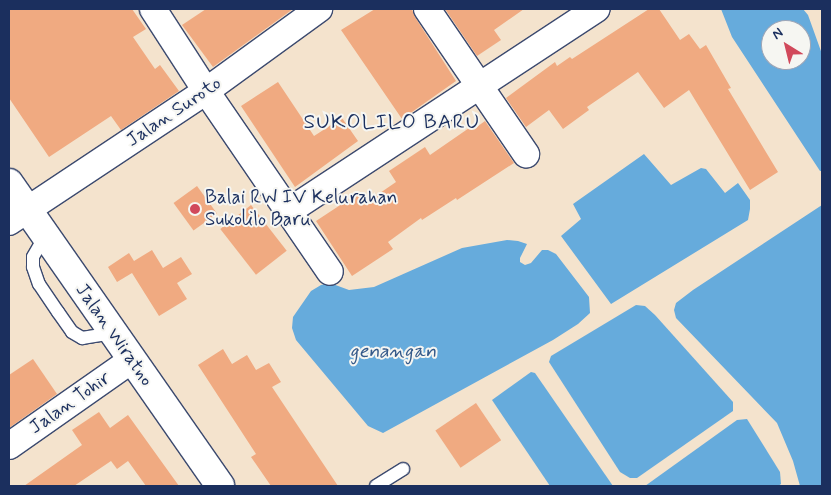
<!DOCTYPE html>
<style>
body{margin:0}
#map{position:relative;width:831px;height:495px;overflow:hidden;background:#f4e3cd;font-family:Mynerve,sans-serif}
div>[style]{position:absolute}
.water>*{inset:0;background:#66abdc}
.building>*{inset:0;background:#f0aa81;transform-origin:0 0}
.roads{filter:drop-shadow(1px 0 #3c4a6f) drop-shadow(-1px 0 #3c4a6f) drop-shadow(0 1px #3c4a6f) drop-shadow(0 -1px #3c4a6f)}
.lane>*{height:12px;margin:-6px;padding:0 6px;transform-origin:6px;border-radius:6px;background:#fff}
.street>*{height:26px;margin:-13px;padding:0 13px;transform-origin:13px;border-radius:13px;background:#fff}
.secondary>*{height:28px;margin:-14px;padding:0 14px;transform-origin:14px;border-radius:14px;background:#fff}
.dots>*{width:14px;height:14px;translate:-50% -50%;box-sizing:border-box;border:2px solid #f6f6f2;border-radius:50%}
span{translate:-50% -50%;white-space:nowrap;text-align:center;line-height:1.15;-webkit-text-stroke:4px #f6f6f2;paint-order:stroke}
.street-label{font-size:19px;color:#1b2f5e}
.poi-label{font-size:19px;color:#1b2f5e}
.left{translate:0 -50%;text-align:left}
.water-label{font-size:20px;color:#355a8a;font-style:italic}
.quarter-label{font-size:21px;color:#1b2f5e;letter-spacing:1px}
.frame{position:absolute;inset:0;border:10px solid #1b2f5e;pointer-events:none}
.north{position:absolute;left:761px;top:20px;width:50px;height:50px;box-sizing:border-box;background:#f6f6f2;border:1px solid #9ea6b7;border-radius:50%;rotate:324deg;font-size:14px;font-weight:700;line-height:20px;text-align:center;color:#1b2f5e}
.north::after{content:'';display:block;margin:auto;width:18px;height:22px;background:#d1495b;clip-path:polygon(50% 0,100% 100%,50% 72%,0 100%)}
</style>
<div id="map">
<div class="water">
<div style="clip-path:polygon(evenodd,721px 9px,803px 9px,808px 15px,822px 54px,822px 171px,820px 171px,732px 37px,721px 9px,771px 30px,801px 30px,801px 60px,771px 60px,771px 30px)"></div>
<div style="clip-path:polygon(644px 154px,671px 185px,701px 168px,706px 169px,725px 193px,738px 183px,750px 200px,750px 209px,748px 220px,611px 304px,561px 236px,581px 219px,573px 204px)"></div>
<div style="clip-path:polygon(822px 205px,822px 486px,800px 486px,793px 461px,777px 423px,676px 318px,674px 310px,676px 303px,693px 290px)"></div>
<div style="clip-path:polygon(507px 240px,518px 241px,527px 244px,520px 258px,520px 262px,525px 265px,531px 263px,542px 250px,548px 250px,556px 254px,589px 297px,590px 313px,578px 324px,553px 340px,383px 433px,368px 426px,296px 340px,292px 328px,293px 317px,311px 291px,321px 285px,330px 283px,349px 290px,374px 287px,462px 248px)"></div>
<div style="clip-path:polygon(636px 305px,645px 306px,655px 315px,733px 402px,733px 411px,637px 478px,630px 478px,620px 472px,549px 362px,551px 356px)"></div>
<div style="clip-path:polygon(531px 372px,535px 373px,613px 486px,550px 486px,492px 400px)"></div>
<div style="clip-path:polygon(747px 419px,780px 472px,781px 484px,778px 486px,645px 486px,737px 420px)"></div>
</div>
<div class="building">
<div style="clip-path:polygon(9px 9px,132px 9px,146px 29px,133px 37px,155px 69px,160px 65px,179px 91px,121px 130px,111px 116px,49px 157px,9px 98px)"></div>
<div style="clip-path:polygon(206px 9px,293px 9px,213px 67px,182px 25px)"></div>
<div style="clip-path:polygon(375px 9px,412px 9px,415px 17px,456px 81px,402px 119px,341px 30px)"></div>
<div style="clip-path:polygon(445px 9px,524px 9px,494px 30px,501px 40px,477px 56px)"></div>
<div style="clip-path:polygon(649px 9px,659px 9px,680px 40px,689px 34px,700px 49px,706px 45px,731px 88px,728px 89px,778px 172px,750px 190px,689px 90px,664px 108px,638px 72px,587px 107px,589px 110px,563px 129px,549px 110px,526px 127px,506px 98px,555px 62px,557px 66px,570px 57px,572px 59px)"></div>
<div style="clip-path:polygon(278px 82px,314px 136px,342px 118px,358px 141px,295px 187px,241px 106px)"></div>
<div style="clip-path:polygon(485px 121px,514px 163px,457px 200px,456px 198px,422px 220px,421px 218px,388px 242px,393px 249px,352px 276px,316px 221px,357px 194px,364px 204px,396px 182px,389px 171px,425px 147px,430px 155px,472px 126px,474px 129px)"></div>
<div style="left:197px;top:186px;width:34px;height:29px;rotate:54deg"></div>
<div style="left:251px;top:205px;width:58px;height:39px;rotate:52deg"></div>
<div style="clip-path:polygon(152px 250px,163px 268px,181px 257px,192px 274px,177px 283px,187px 299px,159px 316px,132px 273px,117px 282px,108px 267px,129px 253px,134px 261px)"></div>
<div style="clip-path:polygon(223px 349px,232px 364px,247px 355px,256px 370px,269px 363px,281px 382px,272px 387px,338px 486px,271px 486px,251px 457px,256px 454px,198px 365px)"></div>
<div style="clip-path:polygon(33px 359px,57px 394px,9px 428px,9px 375px)"></div>
<div style="left:476px;top:403px;width:45px;height:49px;rotate:56deg"></div>
<div style="clip-path:polygon(99px 412px,110px 428px,128px 415px,179px 486px,146px 486px,128px 461px,117px 469px,111px 461px,74px 486px,24px 486px,82px 445px,72px 430px)"></div>
</div>
<div class="roads">
<div class="lane">
<div style="left:45px;top:236px;width:24px;rotate:120deg"></div>
<div style="left:33px;top:257px;width:10px;rotate:90deg"></div>
<div style="left:33px;top:267px;width:18px;rotate:71deg"></div>
<div style="left:39px;top:284px;width:34px;rotate:56deg"></div>
<div style="left:58px;top:312px;width:24px;rotate:55deg"></div>
<div style="left:72px;top:332px;width:12px;rotate:31deg"></div>
<div style="left:82px;top:338px;width:31px;rotate:-9deg"></div>
<div style="left:376px;top:486px;width:32px;rotate:-32deg"></div>
</div>
<div class="street">
<div style="left:153px;top:9px;width:98px;rotate:57.1deg"></div>
<div style="left:206px;top:91px;width:219px;rotate:55.6deg"></div>
<div style="left:427px;top:9px;width:176px;rotate:55.7deg"></div>
<div style="left:289px;top:211px;width:368px;rotate:-33.3deg"></div>
<div style="left:9px;top:222px;width:237px;rotate:-33.6deg"></div>
<div style="left:206px;top:91px;width:140px;rotate:-36deg"></div>
<div style="left:9px;top:446px;width:150px;rotate:-35deg"></div>
</div>
<div class="secondary">
<div style="left:9px;top:183px;width:369px;rotate:55.1deg"></div>
</div>
</div>
<div class="dots">
<div style="left:195px;top:209px;background:#d1495b"></div>
</div>
<div class="street-label">
<span style="left:174px;top:112px;rotate:-34deg">Jalan Suroto</span>
<span style="left:114px;top:335px;rotate:55deg">Jalan Wiratno</span>
<span style="left:70px;top:403px;rotate:-35deg">Jalan Tohir</span>
</div>
<div class="poi-label">
<span class="left" style="left:205px;top:209px">Balai RW IV Kelurahan<br>Sukolilo Baru</span>
</div>
<div class="water-label">
<span style="left:393px;top:351px">genangan</span>
</div>
<div class="quarter-label">
<span style="left:392px;top:122px">SUKOLILO BARU</span>
</div>
<div class="frame"></div>
<div class="north">N</div>
</div>
